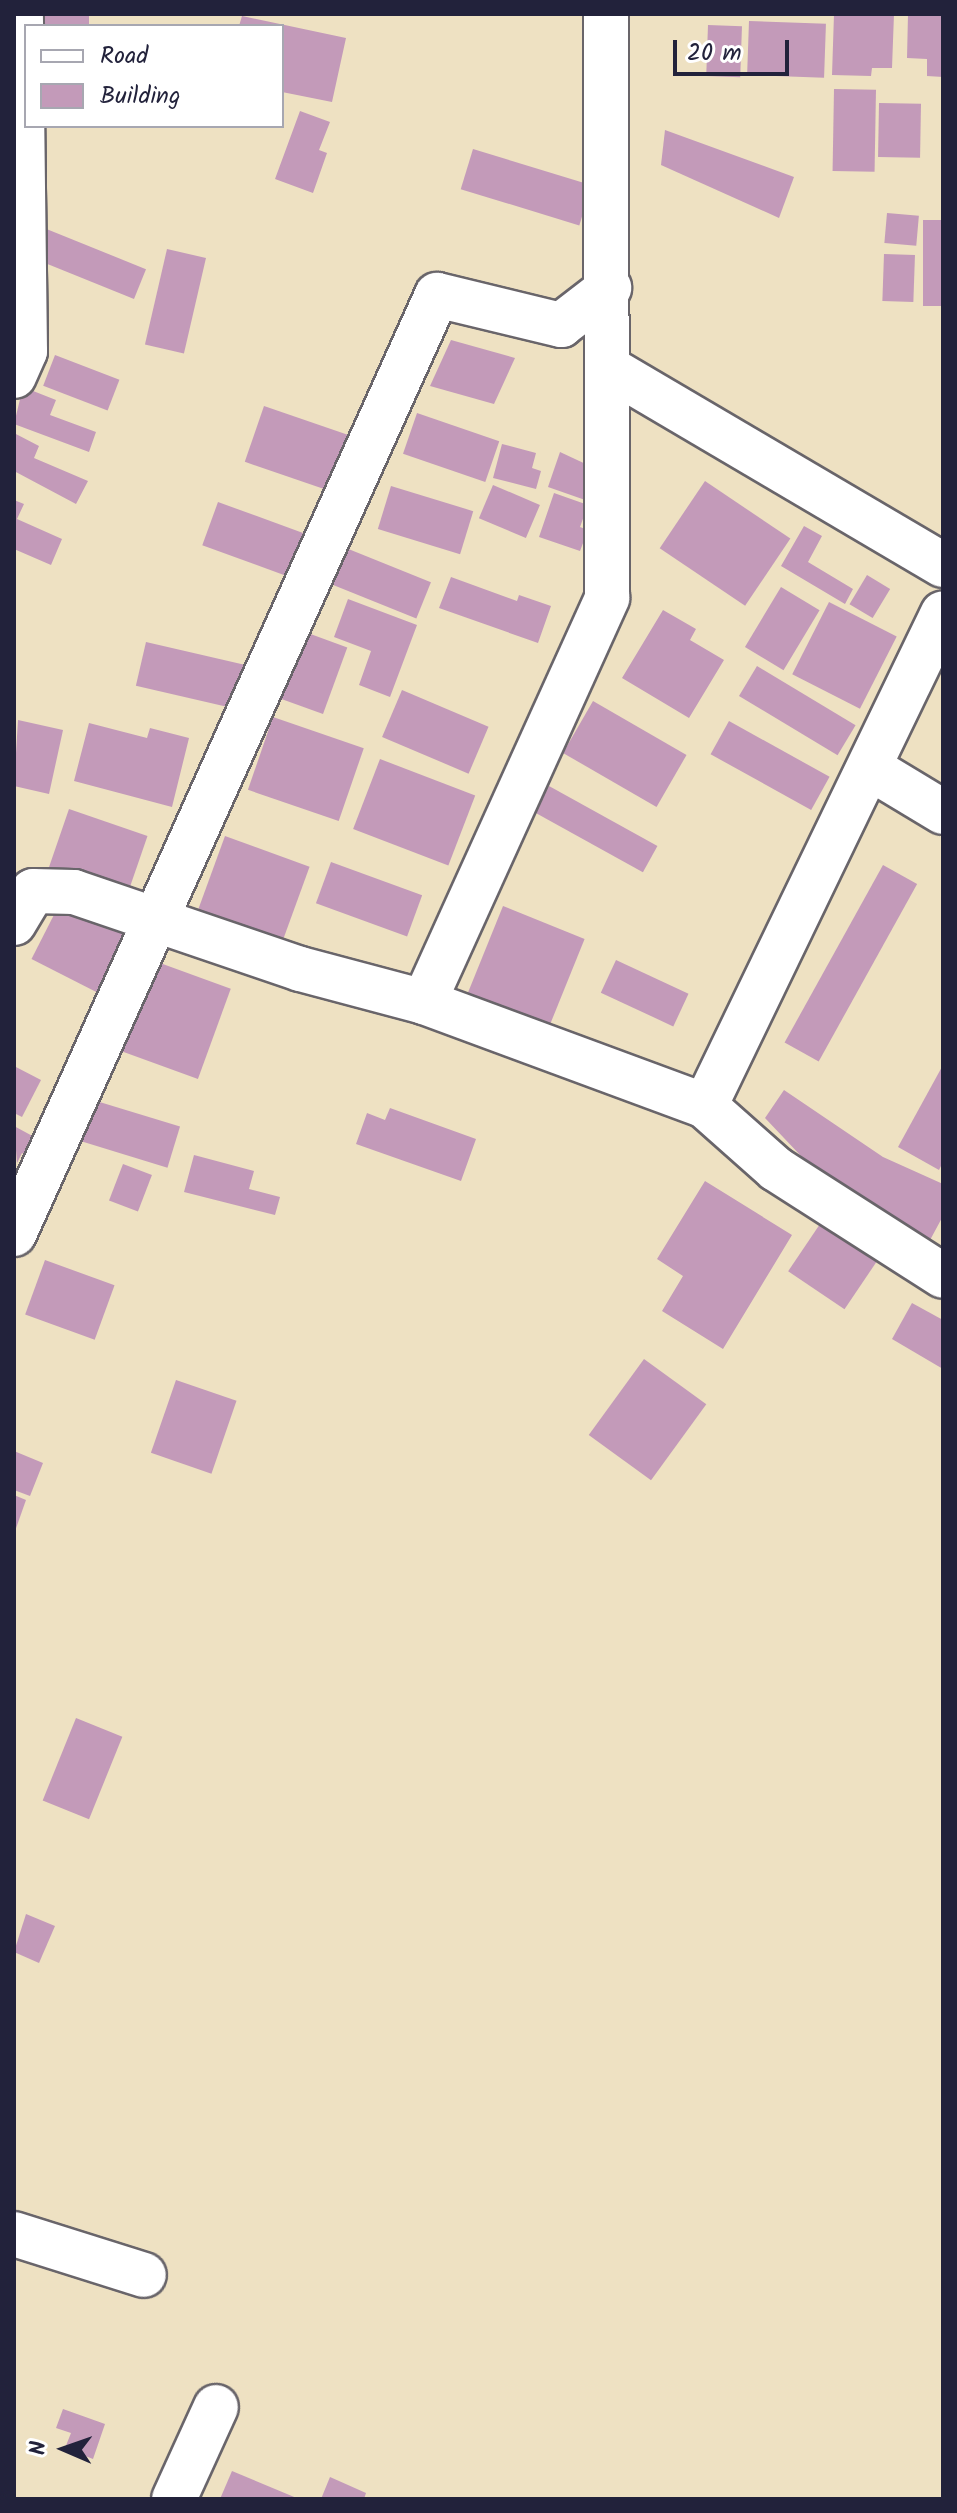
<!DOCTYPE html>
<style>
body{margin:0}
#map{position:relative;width:957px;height:2513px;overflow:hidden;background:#eee1c2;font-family:Kalam,sans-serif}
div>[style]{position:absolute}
.building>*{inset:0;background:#c39ab9;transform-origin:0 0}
.roads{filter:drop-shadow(2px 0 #69656a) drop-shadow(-2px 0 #69656a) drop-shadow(0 2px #69656a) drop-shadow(0 -2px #69656a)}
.street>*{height:44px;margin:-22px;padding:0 22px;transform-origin:22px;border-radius:22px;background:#fff}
span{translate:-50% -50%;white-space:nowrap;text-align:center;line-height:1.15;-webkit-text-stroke:6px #fff;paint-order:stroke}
.frame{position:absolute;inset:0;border:16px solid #22223b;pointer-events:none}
.legend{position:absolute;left:24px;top:24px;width:260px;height:104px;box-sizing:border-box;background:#fff;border:2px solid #a7a7b1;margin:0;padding:10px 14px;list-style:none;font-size:24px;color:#22223b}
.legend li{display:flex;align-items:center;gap:16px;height:40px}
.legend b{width:40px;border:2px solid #a7a7b1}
.north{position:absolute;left:24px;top:2409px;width:80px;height:80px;-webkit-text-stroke:6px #fff;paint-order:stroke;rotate:272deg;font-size:22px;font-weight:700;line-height:32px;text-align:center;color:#22223b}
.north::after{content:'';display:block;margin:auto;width:28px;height:36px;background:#22223b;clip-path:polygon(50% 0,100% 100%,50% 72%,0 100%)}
.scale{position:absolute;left:673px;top:40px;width:116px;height:36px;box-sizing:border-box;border:4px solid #22223b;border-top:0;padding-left:10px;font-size:24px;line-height:28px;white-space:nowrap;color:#22223b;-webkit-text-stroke:6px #fff;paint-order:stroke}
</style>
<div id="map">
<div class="building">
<div style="left:38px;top:14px;width:51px;height:12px"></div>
<div style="clip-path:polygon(834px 14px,894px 14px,892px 68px,872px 68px,871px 76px,832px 75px)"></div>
<div style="clip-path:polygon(908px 14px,943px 14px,943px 77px,927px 76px,927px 59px,907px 58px)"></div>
<div style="clip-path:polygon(242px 16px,346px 38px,332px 102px,282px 92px,282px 26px,239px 26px)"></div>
<div style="left:749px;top:21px;width:77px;height:54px;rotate:2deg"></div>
<div style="left:708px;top:25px;width:34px;height:51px;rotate:2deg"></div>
<div style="left:834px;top:89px;width:42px;height:82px;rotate:1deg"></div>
<div style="left:879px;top:103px;width:42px;height:54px;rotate:1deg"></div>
<div style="clip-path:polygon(300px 111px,330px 122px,319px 150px,327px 153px,313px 193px,275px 179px)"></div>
<div style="clip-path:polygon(665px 130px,794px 177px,779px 218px,661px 165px)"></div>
<div style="left:473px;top:149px;width:124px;height:42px;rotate:17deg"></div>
<div style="left:887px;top:213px;width:32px;height:30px;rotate:5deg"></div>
<div style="left:923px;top:220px;width:20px;height:86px"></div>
<div style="left:44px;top:228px;width:110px;height:32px;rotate:22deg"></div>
<div style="left:167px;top:249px;width:40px;height:98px;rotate:13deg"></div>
<div style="left:884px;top:254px;width:31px;height:47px;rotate:2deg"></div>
<div style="clip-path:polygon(451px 340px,515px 358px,494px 404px,430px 386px)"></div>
<div style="left:55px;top:355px;width:69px;height:33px;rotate:21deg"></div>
<div style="clip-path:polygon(23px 387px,56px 400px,50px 415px,96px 432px,89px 452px,14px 424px)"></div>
<div style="left:264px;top:406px;width:100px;height:59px;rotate:19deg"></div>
<div style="left:417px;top:413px;width:87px;height:43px;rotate:19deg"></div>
<div style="clip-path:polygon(14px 433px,39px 446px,34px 458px,88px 481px,76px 504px,14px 471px)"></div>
<div style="clip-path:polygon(502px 444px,536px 453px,532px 468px,541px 471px,536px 489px,493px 478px)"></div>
<div style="clip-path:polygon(560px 452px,590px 466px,588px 501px,548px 487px)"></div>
<div style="left:705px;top:481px;width:103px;height:81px;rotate:34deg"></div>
<div style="left:493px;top:485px;width:51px;height:36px;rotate:23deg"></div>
<div style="left:391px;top:486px;width:86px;height:45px;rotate:17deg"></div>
<div style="clip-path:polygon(554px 493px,588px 505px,580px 527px,588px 530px,580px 551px,539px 537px)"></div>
<div style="clip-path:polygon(14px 500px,24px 504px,17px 519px,62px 539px,51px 565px,14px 549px)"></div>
<div style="left:218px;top:502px;width:97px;height:46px;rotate:20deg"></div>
<div style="clip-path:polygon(804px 526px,822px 536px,808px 562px,853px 589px,845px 604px,781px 566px)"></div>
<div style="left:341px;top:546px;width:97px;height:39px;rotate:22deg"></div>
<div style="left:867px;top:575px;width:27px;height:34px;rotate:31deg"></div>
<div style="clip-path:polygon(451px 577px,517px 601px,519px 595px,551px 606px,538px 643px,439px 608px)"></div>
<div style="left:781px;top:587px;width:45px;height:70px;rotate:31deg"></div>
<div style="clip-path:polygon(348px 599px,417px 625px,390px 697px,359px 685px,371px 651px,334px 637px)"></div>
<div style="left:829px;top:602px;width:76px;height:81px;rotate:27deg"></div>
<div style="clip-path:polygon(663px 610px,696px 629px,690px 640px,724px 660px,689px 718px,622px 678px)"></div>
<div style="left:305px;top:632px;width:45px;height:71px;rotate:20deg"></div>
<div style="left:146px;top:642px;width:101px;height:45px;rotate:13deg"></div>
<div style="left:757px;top:666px;width:115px;height:35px;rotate:31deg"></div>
<div style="left:402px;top:690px;width:94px;height:51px;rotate:23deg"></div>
<div style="left:593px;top:701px;width:108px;height:60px;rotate:30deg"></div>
<div style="left:273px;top:717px;width:96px;height:77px;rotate:19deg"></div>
<div style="clip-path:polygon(18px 720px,63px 730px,49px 794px,14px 786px)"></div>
<div style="left:729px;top:721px;width:115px;height:38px;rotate:29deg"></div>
<div style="clip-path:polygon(89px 723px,147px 738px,150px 728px,189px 738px,172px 807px,74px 781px)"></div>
<div style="left:380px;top:759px;width:102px;height:75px;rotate:21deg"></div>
<div style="left:549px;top:786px;width:124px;height:30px;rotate:29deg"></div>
<div style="left:69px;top:809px;width:83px;height:66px;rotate:19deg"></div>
<div style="left:225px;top:836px;width:90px;height:85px;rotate:20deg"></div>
<div style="left:331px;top:862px;width:97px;height:44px;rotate:20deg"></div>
<div style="left:883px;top:865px;width:39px;height:203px;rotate:29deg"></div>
<div style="left:61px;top:901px;width:81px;height:65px;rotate:27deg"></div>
<div style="left:503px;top:906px;width:88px;height:102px;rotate:22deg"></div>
<div style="left:149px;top:959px;width:87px;height:96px;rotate:20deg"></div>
<div style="left:616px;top:960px;width:80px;height:36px;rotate:25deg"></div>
<div style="clip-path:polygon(943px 1065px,943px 1162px,939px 1170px,898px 1147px)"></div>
<div style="clip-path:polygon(14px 1066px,41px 1080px,22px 1117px,14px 1113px)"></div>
<div style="clip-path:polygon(784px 1090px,883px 1157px,943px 1184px,943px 1216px,929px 1242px,838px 1195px,765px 1118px)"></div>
<div style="left:93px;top:1100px;width:91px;height:43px;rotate:17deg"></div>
<div style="clip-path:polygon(390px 1108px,476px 1139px,461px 1181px,356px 1144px,367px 1113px,385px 1120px)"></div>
<div style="clip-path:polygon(14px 1126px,38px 1139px,29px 1157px,22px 1153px,17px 1163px)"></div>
<div style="clip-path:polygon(194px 1155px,254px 1171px,249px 1189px,280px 1197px,275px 1215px,184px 1192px)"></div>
<div style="left:123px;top:1164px;width:31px;height:39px;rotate:21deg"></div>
<div style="clip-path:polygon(705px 1181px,792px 1235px,723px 1349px,662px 1311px,683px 1276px,657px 1259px)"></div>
<div style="left:820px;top:1224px;width:68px;height:57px;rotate:34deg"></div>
<div style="left:45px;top:1260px;width:74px;height:58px;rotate:20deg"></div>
<div style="clip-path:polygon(912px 1303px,943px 1320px,943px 1369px,892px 1339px)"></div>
<div style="left:644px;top:1359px;width:77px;height:94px;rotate:36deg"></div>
<div style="left:176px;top:1380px;width:64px;height:77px;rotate:19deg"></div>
<div style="clip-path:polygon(14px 1451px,43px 1463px,30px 1496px,14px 1490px)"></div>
<div style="clip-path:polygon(14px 1495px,26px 1500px,14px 1534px)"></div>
<div style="left:76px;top:1718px;width:50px;height:89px;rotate:22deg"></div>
<div style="clip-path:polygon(26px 1914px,55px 1926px,39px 1963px,14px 1952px)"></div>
<div style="clip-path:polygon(63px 2409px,105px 2424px,93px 2459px,65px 2448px,71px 2433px,56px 2428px)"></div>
<div style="clip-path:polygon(232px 2471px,299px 2499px,220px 2499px)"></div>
<div style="clip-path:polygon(330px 2477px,366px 2493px,364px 2499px,321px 2499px)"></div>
</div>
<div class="roads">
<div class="street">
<div style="left:610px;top:369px;width:386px;rotate:30.5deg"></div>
<div style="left:14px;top:376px;width:27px;rotate:-66deg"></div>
<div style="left:25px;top:351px;width:337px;rotate:-90.7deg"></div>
<div style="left:870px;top:768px;width:85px;rotate:31.1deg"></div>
<div style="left:14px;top:923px;width:37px;rotate:-59deg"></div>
<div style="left:33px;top:891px;width:41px;rotate:1.4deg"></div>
<div style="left:74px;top:892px;width:239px;rotate:18.8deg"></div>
<div style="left:300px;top:969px;width:128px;rotate:14.9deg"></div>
<div style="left:424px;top:1002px;width:300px;rotate:20.3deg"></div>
<div style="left:705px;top:1106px;width:95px;rotate:41.6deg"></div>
<div style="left:776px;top:1169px;width:198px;rotate:32.6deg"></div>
<div style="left:424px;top:1002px;width:444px;rotate:-65.6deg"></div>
<div style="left:607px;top:598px;width:584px;rotate:-90.1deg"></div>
<div style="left:705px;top:1106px;width:547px;rotate:-64.23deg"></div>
<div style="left:14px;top:1234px;width:1030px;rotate:-65.75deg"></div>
<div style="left:437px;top:295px;width:128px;rotate:13.6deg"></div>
<div style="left:561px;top:325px;width:61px;rotate:-37.6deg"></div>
<div style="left:14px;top:2234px;width:136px;rotate:17.5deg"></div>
<div style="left:174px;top:2499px;width:101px;rotate:-65.5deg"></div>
</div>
</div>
<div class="frame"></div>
<ul class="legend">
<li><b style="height:10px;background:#fff"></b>Road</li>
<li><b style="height:22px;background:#c39ab9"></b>Building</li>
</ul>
<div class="north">N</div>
<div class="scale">20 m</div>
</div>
